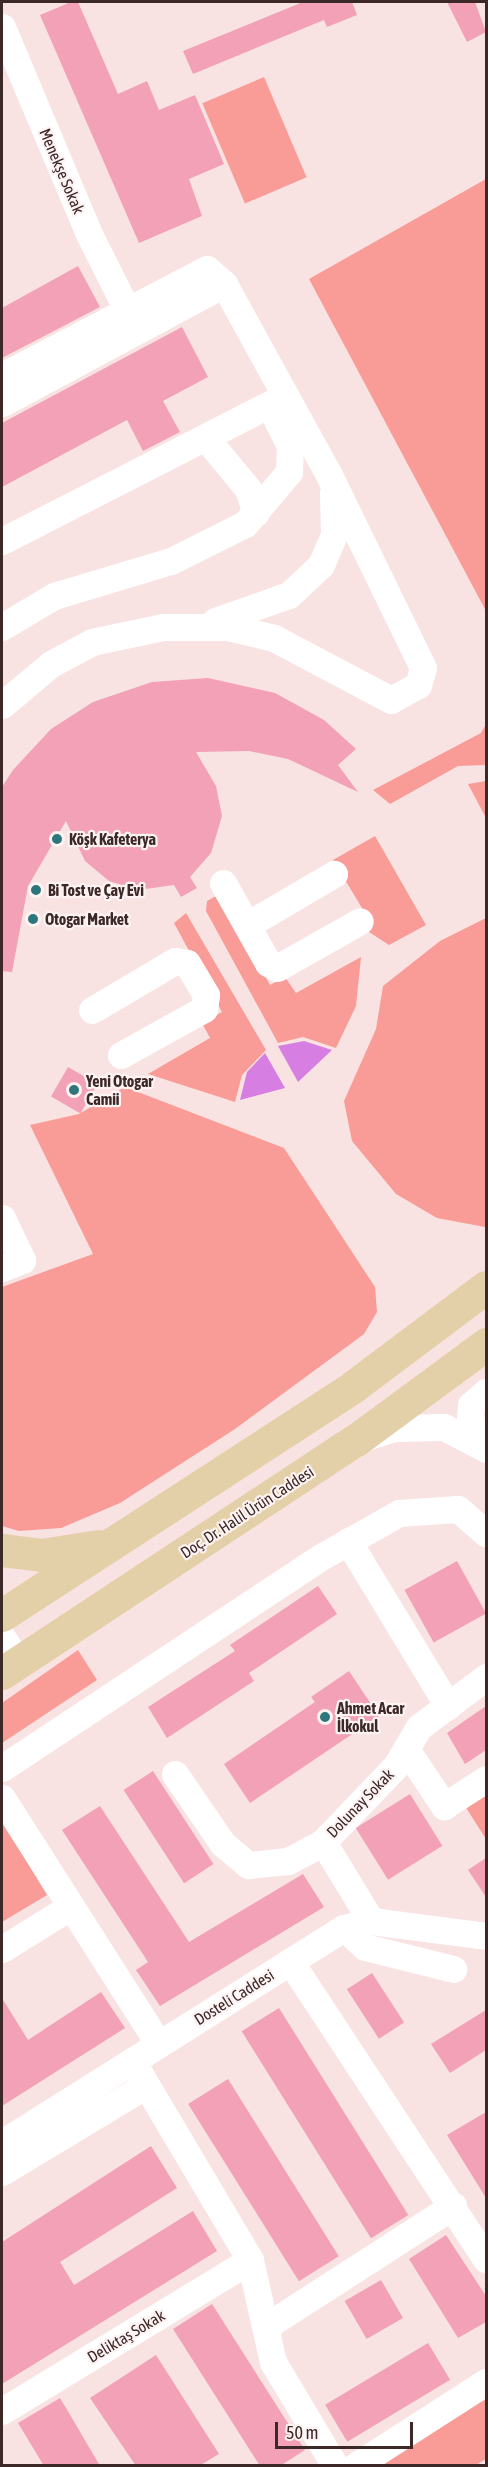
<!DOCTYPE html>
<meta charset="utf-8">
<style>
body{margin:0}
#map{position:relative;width:488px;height:2467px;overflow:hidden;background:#f9e3e2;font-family:"Asap Condensed",sans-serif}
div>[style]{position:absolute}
.green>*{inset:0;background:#f99b97;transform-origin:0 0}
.water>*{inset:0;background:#d67ee2}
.building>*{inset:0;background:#f2a1b6;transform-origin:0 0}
.minor>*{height:27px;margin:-13.5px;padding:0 13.5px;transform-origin:13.5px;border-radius:13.5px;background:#fff}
.major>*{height:33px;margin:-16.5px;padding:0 16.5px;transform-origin:16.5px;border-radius:16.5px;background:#e4d0a8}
.dots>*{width:16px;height:16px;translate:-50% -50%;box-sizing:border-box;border:3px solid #fef3f3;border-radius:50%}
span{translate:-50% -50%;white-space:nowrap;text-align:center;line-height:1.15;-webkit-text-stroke:4.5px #fef3f3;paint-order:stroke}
.street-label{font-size:16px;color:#3b2827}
.poi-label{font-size:16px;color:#3b2827;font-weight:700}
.left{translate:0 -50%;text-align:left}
.frame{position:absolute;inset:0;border:3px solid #3b2827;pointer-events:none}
.scale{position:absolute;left:275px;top:2422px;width:138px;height:27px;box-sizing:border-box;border:3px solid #3b2827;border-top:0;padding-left:8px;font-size:18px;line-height:21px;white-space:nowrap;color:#3b2827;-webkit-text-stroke:4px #fef3f3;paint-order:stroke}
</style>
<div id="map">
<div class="green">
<div style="left:264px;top:77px;width:109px;height:67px;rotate:67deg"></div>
<div style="clip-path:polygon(486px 179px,486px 611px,309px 279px)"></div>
<div style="clip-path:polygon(486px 724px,486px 765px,458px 766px,390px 804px,373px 790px,481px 733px)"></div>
<div style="clip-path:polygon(486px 781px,486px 818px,468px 784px)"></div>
<div style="clip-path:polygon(375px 836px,426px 925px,389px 945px,369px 932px,362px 908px,333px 860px)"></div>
<div style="clip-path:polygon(216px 896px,225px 901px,270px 985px,285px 977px,296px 993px,361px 957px,356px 1006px,336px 1048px,303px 1037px,278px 1043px,206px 911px,207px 901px)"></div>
<div style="clip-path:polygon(186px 913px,266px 1050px,242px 1075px,235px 1102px,148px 1074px,210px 1038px,202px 1023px,222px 1012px,174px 923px)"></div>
<div style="clip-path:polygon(486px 918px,486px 1226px,485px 1227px,437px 1218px,396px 1194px,352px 1141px,344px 1101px,376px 1029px,383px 986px,440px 941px)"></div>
<div style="clip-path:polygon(125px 1087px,284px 1148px,375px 1287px,377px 1312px,364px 1334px,235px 1429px,120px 1503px,61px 1528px,19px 1531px,2px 1526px,2px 1287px,93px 1254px,30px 1125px,79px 1114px)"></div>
<div style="clip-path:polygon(78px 1650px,97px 1680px,2px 1743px,2px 1703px)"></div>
<div style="clip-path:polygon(486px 1789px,486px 1839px,463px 1803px)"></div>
<div style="clip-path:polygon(2px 1821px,47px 1895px,2px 1922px)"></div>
<div style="clip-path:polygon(486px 2391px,486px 2459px,476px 2465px,367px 2466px)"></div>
</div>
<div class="water">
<div style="clip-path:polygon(304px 1041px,332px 1050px,298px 1082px,278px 1046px)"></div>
<div style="clip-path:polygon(265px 1053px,285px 1088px,240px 1100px,247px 1072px)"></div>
</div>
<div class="building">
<div style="clip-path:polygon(71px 2px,78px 2px,118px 94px,147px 81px,159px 110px,195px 95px,224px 164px,189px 179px,202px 216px,139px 243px,40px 15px)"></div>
<div style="clip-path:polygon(303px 2px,352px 2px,357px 15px,327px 27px,324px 20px,193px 74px,183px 51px)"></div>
<div style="clip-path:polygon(447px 2px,475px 2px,486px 32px,467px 42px)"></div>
<div style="clip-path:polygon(78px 266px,100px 307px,2px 358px,2px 308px)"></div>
<div style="clip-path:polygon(182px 327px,208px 377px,163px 401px,180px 432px,143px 451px,127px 420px,2px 487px,2px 423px)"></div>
<div style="clip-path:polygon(208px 678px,275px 693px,324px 720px,356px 749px,338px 765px,358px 792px,288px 759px,249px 751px,196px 752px,216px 786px,222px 816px,211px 853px,190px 877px,197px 888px,181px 897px,174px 885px,138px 890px,109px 881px,85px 861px,66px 821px,28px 886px,12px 972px,2px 971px,2px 787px,13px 770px,51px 729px,93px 702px,152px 682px)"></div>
<div style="left:68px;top:1067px;width:34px;height:34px;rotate:30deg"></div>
<div style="left:457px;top:1561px;width:60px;height:60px;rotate:61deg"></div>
<div style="clip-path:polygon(318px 1586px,337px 1614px,249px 1673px,254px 1681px,167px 1738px,148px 1707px,235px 1651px,230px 1645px)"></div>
<div style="clip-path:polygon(349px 1671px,379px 1716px,250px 1803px,224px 1764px,315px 1702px,311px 1697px)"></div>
<div style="clip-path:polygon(486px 1706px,486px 1750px,465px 1764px,447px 1733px)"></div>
<div style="left:153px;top:1771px;width:111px;height:35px;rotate:57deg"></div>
<div style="left:410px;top:1794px;width:61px;height:64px;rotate:58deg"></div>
<div style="clip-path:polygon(100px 1806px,189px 1942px,303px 1874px,324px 1907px,160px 2006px,136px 1970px,148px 1962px,62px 1830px)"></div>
<div style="clip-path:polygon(486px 1858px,486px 1897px,468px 1870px)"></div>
<div style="left:372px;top:1973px;width:59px;height:30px;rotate:57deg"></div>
<div style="clip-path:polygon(101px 1992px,125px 2028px,2px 2106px,2px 1998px,28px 2040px)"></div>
<div style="left:279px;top:2008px;width:244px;height:44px;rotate:58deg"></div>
<div style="clip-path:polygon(486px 2010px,486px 2050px,450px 2073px,431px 2044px)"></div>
<div style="left:228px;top:2079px;width:209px;height:47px;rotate:58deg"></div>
<div style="clip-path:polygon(486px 2112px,486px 2198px,447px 2135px)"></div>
<div style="clip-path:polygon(151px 2146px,177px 2188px,60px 2262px,74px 2285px,193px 2211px,217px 2251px,2px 2384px,2px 2242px)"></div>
<div style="clip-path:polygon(446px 2235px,486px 2296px,486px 2322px,458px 2338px,409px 2259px)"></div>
<div style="left:381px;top:2280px;width:44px;height:42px;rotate:60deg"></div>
<div style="clip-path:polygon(212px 2304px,305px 2450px,280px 2466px,260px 2466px,173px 2329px)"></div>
<div style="left:428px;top:2343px;width:43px;height:120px;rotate:59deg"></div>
<div style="clip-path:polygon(156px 2355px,219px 2454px,199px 2466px,136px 2466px,90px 2398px)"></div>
<div style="clip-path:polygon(60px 2398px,72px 2418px,100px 2466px,44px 2466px,18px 2423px)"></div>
</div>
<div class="minor">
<div style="left:2px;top:27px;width:222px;rotate:67.2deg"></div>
<div style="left:88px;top:232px;width:89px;rotate:63.4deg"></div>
<div style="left:2px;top:376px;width:231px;rotate:-27.6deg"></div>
<div style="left:207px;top:269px;width:23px;rotate:41deg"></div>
<div style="left:224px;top:284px;width:220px;rotate:61.2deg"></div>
<div style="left:330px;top:477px;width:212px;rotate:64deg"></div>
<div style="left:423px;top:668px;width:18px;rotate:106deg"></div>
<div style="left:418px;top:685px;width:31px;rotate:151deg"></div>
<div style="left:391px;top:700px;width:132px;rotate:-152.1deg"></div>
<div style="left:274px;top:638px;width:47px;rotate:-166.6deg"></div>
<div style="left:228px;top:627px;width:65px;rotate:180deg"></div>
<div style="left:163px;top:627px;width:73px;rotate:168.1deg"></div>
<div style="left:92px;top:642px;width:47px;rotate:151.8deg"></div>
<div style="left:51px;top:664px;width:64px;rotate:140.1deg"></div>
<div style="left:2px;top:403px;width:252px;rotate:-28.2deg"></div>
<div style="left:205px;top:437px;width:67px;rotate:50.4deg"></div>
<div style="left:248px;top:489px;width:25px;rotate:72deg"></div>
<div style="left:2px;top:541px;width:317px;rotate:-27.1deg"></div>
<div style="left:215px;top:621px;width:78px;rotate:-19.4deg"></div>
<div style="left:289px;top:595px;width:44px;rotate:-43.2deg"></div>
<div style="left:321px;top:565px;width:34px;rotate:-67deg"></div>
<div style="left:334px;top:534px;width:41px;rotate:-91.4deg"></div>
<div style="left:2px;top:627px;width:61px;rotate:-30.8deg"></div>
<div style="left:54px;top:596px;width:122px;rotate:-16.7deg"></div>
<div style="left:171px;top:561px;width:83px;rotate:-26.6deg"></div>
<div style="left:245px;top:524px;width:68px;rotate:-49.8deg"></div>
<div style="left:289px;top:472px;width:26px;rotate:-88deg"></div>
<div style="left:290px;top:446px;width:45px;rotate:-116.6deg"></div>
<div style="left:223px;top:883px;width:92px;rotate:60.6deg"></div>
<div style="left:268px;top:963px;width:10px;rotate:29deg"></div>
<div style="left:277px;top:968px;width:95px;rotate:-29.5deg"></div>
<div style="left:247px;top:925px;width:101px;rotate:-30.4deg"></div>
<div style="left:92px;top:1010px;width:96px;rotate:-30.6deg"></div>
<div style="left:175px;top:961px;width:12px;rotate:9deg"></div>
<div style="left:187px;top:963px;width:37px;rotate:59deg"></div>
<div style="left:206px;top:995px;width:14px;rotate:98deg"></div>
<div style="left:204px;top:1009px;width:95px;rotate:151deg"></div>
<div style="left:2px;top:1218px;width:47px;rotate:64.5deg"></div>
<div style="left:22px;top:1260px;width:22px;rotate:158deg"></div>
<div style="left:366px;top:1437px;width:29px;rotate:-18deg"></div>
<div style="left:394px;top:1428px;width:50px;rotate:-1.1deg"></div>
<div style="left:444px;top:1427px;width:47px;rotate:27.6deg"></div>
<div style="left:481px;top:1444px;width:28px;rotate:-113deg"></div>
<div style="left:470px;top:1418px;width:13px;rotate:-86deg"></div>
<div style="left:471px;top:1405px;width:20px;rotate:-41deg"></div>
<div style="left:348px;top:1541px;width:193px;rotate:58.8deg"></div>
<div style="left:2px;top:1637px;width:30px;rotate:57deg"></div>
<div style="left:406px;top:1749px;width:69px;rotate:56.3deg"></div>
<div style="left:444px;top:1806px;width:50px;rotate:-32.7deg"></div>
<div style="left:2px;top:1768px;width:382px;rotate:-33.5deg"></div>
<div style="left:321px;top:1557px;width:90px;rotate:-29.4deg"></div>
<div style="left:399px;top:1513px;width:59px;rotate:-3.9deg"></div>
<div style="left:458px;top:1509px;width:37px;rotate:41deg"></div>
<div style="left:175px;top:1774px;width:85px;rotate:55.6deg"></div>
<div style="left:223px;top:1844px;width:33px;rotate:40deg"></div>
<div style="left:248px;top:1865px;width:40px;rotate:-5.7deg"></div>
<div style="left:288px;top:1861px;width:40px;rotate:-28deg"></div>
<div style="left:323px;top:1842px;width:105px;rotate:-46.2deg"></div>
<div style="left:396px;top:1766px;width:45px;rotate:-59.5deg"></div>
<div style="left:419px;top:1727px;width:84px;rotate:-36.7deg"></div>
<div style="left:2px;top:1798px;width:292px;rotate:57.5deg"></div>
<div style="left:323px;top:1842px;width:92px;rotate:58.7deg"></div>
<div style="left:344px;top:1928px;width:28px;rotate:42deg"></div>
<div style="left:365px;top:1947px;width:91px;rotate:14deg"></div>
<div style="left:2px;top:1949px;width:78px;rotate:-31.8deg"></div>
<div style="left:290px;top:1961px;width:357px;rotate:56.7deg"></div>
<div style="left:132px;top:2061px;width:231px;rotate:59.3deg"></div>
<div style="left:250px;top:2260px;width:105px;rotate:77.3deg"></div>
<div style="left:273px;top:2362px;width:121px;rotate:59.2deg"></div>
<div style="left:2px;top:2143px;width:404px;rotate:-32.2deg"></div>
<div style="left:344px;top:1928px;width:28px;rotate:-15deg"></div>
<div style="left:371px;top:1921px;width:116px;rotate:7.4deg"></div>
<div style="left:2px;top:2172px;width:168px;rotate:-31.1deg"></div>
<div style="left:265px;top:2327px;width:224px;rotate:-32.8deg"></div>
<div style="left:2px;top:2411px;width:290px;rotate:-31.3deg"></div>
<div style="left:355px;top:2466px;width:156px;rotate:-32.7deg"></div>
</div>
<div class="major">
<div style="left:2px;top:1550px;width:39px;rotate:7deg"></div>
<div style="left:41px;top:1555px;width:58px;rotate:-9deg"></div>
<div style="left:2px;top:1615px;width:420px;rotate:-33deg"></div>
<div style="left:354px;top:1386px;width:165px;rotate:-36.9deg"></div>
<div style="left:2px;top:1673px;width:424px;rotate:-33.4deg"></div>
<div style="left:356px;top:1440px;width:162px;rotate:-36.4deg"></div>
</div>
<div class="dots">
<div style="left:57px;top:839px;background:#2d767c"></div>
<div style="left:36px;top:890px;background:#2d767c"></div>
<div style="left:33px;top:919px;background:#2d767c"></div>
<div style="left:74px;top:1090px;background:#2d767c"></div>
<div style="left:325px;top:1717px;background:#2d767c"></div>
</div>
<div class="street-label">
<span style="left:62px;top:171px;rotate:67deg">Menekşe Sokak</span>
<span style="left:247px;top:1512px;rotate:-33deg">Doç. Dr. Halil Ürün Caddesi</span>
<span style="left:360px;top:1803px;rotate:-46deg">Dolunay Sokak</span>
<span style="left:234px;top:1997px;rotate:-32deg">Dosteli Caddesi</span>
<span style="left:126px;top:2336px;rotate:-31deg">Deliktaş Sokak</span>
</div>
<div class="poi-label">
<span class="left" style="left:69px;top:839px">Köşk Kafeterya</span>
<span class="left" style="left:48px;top:890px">Bi Tost ve Çay Evi</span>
<span class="left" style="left:45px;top:919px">Otogar Market</span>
<span class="left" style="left:86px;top:1090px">Yeni Otogar<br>Camii</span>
<span class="left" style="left:337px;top:1717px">Ahmet Acar<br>İlkokul</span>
</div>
<div class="frame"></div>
<div class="scale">50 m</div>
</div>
